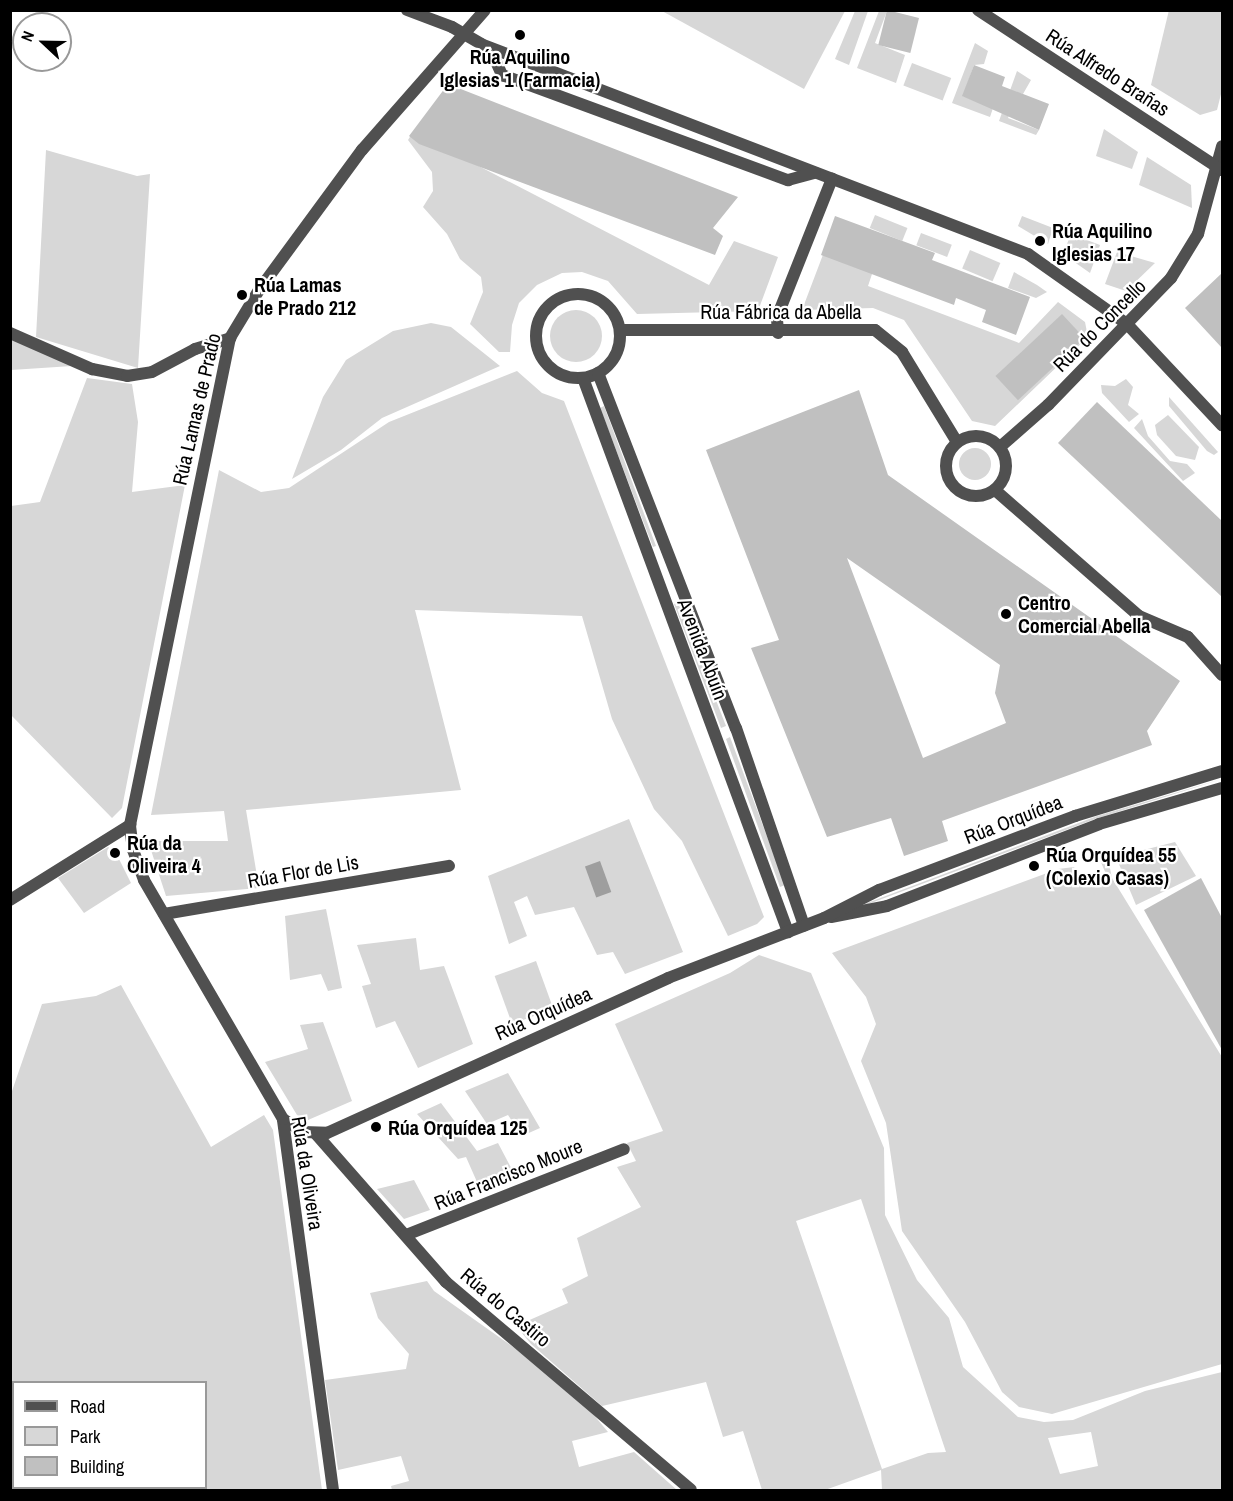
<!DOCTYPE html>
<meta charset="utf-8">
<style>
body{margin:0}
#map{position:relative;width:1233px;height:1501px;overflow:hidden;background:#fff;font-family:"Archivo Narrow",sans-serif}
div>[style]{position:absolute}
.green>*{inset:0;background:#d7d7d7;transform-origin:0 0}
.round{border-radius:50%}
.water>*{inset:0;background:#9e9e9e;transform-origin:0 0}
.building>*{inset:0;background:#c0c0c0;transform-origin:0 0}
.minor>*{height:12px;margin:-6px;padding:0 6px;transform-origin:6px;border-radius:6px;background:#505050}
.minor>.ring{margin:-6px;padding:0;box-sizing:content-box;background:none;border:12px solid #505050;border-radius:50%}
.tertiary>*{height:12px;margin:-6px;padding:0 6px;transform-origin:6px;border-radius:6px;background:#505050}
.dots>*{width:16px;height:16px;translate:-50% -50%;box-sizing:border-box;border:3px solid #fff;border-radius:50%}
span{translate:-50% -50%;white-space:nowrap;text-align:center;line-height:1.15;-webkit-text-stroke:4.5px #fff;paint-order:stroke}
.poi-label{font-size:20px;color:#000;font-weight:700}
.left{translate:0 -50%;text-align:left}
.street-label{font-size:20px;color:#000}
.frame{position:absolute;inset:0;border:12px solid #000;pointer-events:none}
.legend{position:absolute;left:12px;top:1381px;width:195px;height:108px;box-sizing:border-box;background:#fff;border:2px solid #999;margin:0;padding:8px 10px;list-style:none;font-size:18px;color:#000}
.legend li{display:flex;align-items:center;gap:12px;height:30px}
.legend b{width:30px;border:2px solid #999}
.north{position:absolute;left:12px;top:12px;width:60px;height:60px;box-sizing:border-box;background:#fff;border:2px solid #999;border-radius:50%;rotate:292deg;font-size:16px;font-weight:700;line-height:24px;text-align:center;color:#000}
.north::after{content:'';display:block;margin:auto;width:21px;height:27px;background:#000;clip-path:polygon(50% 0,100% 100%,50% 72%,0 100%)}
</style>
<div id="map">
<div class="green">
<div style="clip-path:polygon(1169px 10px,1222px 11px,1222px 90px,1217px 110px,1200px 115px,1151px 85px)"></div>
<div style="clip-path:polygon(662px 11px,845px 10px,845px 11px,804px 89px)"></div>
<div style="clip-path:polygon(855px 11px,868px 11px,849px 65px,835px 59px)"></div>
<div style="clip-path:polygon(879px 11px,887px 11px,875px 43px,905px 55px,896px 83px,857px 68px)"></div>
<div style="clip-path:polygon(975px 43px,988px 51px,984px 64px,974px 65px,963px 96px,993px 108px,990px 117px,952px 103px)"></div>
<div style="left:912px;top:63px;width:42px;height:24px;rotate:21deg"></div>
<div style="clip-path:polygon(1017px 71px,1031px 80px,1023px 94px,1018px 93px,1008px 118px,1039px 130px,1036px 135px,999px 121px)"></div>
<div style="clip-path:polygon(1104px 129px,1138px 152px,1132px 169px,1096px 156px)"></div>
<div style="clip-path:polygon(413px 132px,709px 285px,734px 241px,778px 257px,758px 311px,637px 314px,608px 281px,582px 272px,562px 273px,537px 285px,519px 303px,512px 325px,510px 352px,499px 352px,470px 324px,483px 292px,481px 277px,460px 259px,447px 234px,423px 207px,433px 191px,432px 172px,408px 140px)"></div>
<div style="clip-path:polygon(46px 150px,137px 176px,150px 174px,138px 368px,36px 337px)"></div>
<div style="clip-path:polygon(1147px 157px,1191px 185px,1192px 208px,1139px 185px)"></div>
<div style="left:875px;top:215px;width:35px;height:14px;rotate:22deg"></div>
<div style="clip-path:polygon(1022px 216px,1053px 228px,1048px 244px,1018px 226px)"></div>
<div style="left:921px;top:233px;width:33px;height:13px;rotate:21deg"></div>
<div style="clip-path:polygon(1071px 234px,1100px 245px,1090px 273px,1063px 254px)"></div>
<div style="left:970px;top:250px;width:33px;height:20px;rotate:23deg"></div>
<div style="clip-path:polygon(824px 252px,873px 271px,868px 286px,1019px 343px,1058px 302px,1085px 322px,1088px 337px,995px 426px,972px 421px,904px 320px,873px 308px,802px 310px)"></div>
<div style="clip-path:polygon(1117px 252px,1155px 263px,1126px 291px,1105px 284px)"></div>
<div style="clip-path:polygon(1014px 272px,1037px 285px,1047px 292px,1036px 298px,1008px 288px)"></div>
<div class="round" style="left:550px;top:310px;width:52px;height:52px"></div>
<div style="clip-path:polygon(431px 323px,451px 327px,500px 366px,382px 418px,341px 450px,292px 479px,323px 397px,346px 360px,393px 331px)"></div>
<div style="clip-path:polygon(11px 338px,72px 366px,11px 370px)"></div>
<div style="clip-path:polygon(517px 371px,542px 393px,564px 401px,764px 917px,757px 924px,728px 936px,682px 841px,654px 809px,612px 719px,582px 616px,415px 610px,461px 790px,246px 810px,259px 888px,166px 896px,148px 841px,228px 841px,224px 811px,151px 815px,219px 470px,261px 492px,289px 488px,389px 422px)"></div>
<div style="clip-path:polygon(87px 378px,132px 384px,138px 422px,132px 492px,185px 485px,122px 808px,112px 818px,11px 715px,11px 506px,40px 502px)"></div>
<div style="clip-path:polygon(1126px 379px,1133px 387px,1128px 405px,1139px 414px,1129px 422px,1102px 393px,1101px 385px,1115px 386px)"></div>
<div style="clip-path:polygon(1169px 397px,1218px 452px,1214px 455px,1207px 451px,1169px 406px)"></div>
<div style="clip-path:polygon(604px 406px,656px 546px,653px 547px,600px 408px)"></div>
<div style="clip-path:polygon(1168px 415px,1199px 447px,1195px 460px,1176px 456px,1157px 435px,1155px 425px)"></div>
<div style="clip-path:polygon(1142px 419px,1148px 436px,1170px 461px,1187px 464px,1195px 473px,1183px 481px,1134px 428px)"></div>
<div class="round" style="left:959px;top:448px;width:32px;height:32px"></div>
<div style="clip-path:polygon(678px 602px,726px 726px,721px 728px,674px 604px)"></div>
<div style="clip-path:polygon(730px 737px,785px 885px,780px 887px,726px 739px)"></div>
<div style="clip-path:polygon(1222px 779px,1095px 819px,847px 912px,846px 911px,1097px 816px)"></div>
<div style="clip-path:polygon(629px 819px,683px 952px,625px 974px,613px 952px,597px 955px,574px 907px,535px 915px,527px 896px,514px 902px,527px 936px,509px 944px,488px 876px)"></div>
<div style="clip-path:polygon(1175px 842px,1196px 876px,1136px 905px,1116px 857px)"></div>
<div style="clip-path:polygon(108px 847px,115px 851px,131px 883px,84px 913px,58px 878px)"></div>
<div style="clip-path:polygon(1108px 859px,1112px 878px,1222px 1057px,1222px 1364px,1052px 1414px,1019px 1407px,1002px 1392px,965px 1322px,902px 1231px,886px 1123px,861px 1061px,876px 1024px,866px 997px,832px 953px,1058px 869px,1074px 867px,1085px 885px,1106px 874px,1100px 860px)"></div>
<div style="clip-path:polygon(326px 909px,342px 988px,328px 991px,321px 974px,290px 980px,285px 916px)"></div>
<div style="clip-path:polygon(416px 938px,420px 970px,444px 966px,473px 1044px,418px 1068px,395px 1021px,376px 1028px,362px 986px,371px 984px,357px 945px)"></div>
<div style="clip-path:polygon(evenodd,759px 955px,811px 973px,884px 1148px,885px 1215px,917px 1280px,949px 1318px,963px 1367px,1018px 1417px,1044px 1422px,1073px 1420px,1145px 1391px,1222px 1372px,1222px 1490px,882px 1490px,881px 1470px,825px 1490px,762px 1490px,743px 1431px,723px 1437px,706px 1382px,602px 1406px,531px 1344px,516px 1326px,568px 1303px,562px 1289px,588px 1276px,577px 1238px,641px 1207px,617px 1167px,636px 1161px,627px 1143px,663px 1131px,615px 1024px,730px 973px,759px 955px,861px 1199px,946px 1452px,928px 1453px,882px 1469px,796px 1221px,861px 1199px,759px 955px,1091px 1432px,1098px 1466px,1060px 1474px,1048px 1438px,1091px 1432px)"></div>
<div style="left:536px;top:961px;width:51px;height:44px;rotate:70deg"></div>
<div style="clip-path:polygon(evenodd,121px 985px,211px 1147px,264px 1115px,273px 1130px,322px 1490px,11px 1490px,11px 1094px,42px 1004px,96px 996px,121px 985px,14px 1382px,206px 1382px,206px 1488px,14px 1488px,14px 1382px)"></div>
<div style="clip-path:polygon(323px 1022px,352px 1101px,308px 1120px,297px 1115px,265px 1062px,308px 1049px,300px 1025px)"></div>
<div style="clip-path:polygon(508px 1073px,540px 1128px,522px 1136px,508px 1115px,487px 1124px,465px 1091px)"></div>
<div style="clip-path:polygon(441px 1103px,477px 1151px,498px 1143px,516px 1177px,481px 1191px,466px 1157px,458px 1159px,417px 1114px)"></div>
<div style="clip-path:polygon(414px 1180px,430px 1210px,404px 1219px,377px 1189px)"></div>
<div style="clip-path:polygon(427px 1281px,434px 1291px,516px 1349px,588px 1408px,608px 1432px,572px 1441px,579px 1467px,634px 1452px,677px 1490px,392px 1490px,391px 1486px,409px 1481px,401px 1456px,338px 1470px,325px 1380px,406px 1369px,409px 1354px,378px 1318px,370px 1293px)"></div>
</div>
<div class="water">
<div style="left:600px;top:861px;width:33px;height:16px;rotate:70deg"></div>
</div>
<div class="building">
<div style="left:887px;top:10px;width:33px;height:36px;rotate:14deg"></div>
<div style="clip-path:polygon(974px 65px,1005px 77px,1002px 86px,1049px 104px,1039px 130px,962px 96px)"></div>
<div style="clip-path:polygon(448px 84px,738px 197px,713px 228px,723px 236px,715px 255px,419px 144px,409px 136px)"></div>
<div style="clip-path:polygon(835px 216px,935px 253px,932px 260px,1030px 297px,1016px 335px,982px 322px,986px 310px,956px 298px,954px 305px,821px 255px)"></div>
<div style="clip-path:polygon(1222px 273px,1222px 348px,1185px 308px)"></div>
<div style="left:1062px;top:314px;width:33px;height:91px;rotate:47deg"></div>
<div style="clip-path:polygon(evenodd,859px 390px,888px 475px,1180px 681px,1147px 731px,1152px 745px,942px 821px,948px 841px,904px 856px,891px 818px,827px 837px,751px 648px,779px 640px,706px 450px,859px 390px,847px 558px,1000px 665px,995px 693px,1006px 723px,923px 758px,847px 558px)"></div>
<div style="clip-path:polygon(1097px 402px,1222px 521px,1222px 597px,1058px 443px)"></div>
<div style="clip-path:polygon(1201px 878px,1222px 918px,1222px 1050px,1144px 910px)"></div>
</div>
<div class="minor">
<div style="left:407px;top:10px;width:48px;rotate:20.7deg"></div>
<div style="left:452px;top:27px;width:34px;rotate:30deg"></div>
<div style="left:481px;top:44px;width:586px;rotate:21deg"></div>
<div style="left:1028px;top:254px;width:121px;rotate:35.3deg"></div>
<div style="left:1127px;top:324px;width:139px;rotate:46.8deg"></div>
<div style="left:490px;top:48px;width:30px;rotate:66deg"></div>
<div style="left:502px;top:75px;width:305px;rotate:20.2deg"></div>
<div style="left:788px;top:180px;width:28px;rotate:-15deg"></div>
<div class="ring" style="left:536px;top:294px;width:72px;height:72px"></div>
<div style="left:620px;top:330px;width:255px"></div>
<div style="left:875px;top:330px;width:35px;rotate:39deg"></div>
<div style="left:902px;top:352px;width:105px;rotate:58.6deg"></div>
<div style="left:10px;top:333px;width:90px;rotate:23.7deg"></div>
<div style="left:92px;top:369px;width:36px;rotate:11deg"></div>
<div style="left:127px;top:376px;width:25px;rotate:-9deg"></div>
<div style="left:152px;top:372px;width:49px;rotate:-28.1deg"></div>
<div style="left:195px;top:349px;width:37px;rotate:-17deg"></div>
<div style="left:778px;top:333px;width:16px;rotate:-94deg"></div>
<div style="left:777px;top:317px;width:149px;rotate:-68.3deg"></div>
<div style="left:598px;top:373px;width:381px;rotate:68.8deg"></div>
<div style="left:736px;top:728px;width:209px;rotate:71deg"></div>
<div style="left:583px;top:378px;width:591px;rotate:69.69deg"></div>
<div class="ring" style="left:946px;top:436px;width:48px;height:48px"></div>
<div style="left:1000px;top:447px;width:64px;rotate:-41.2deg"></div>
<div style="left:1048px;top:405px;width:177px;rotate:-45.9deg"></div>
<div style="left:1171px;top:278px;width:52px;rotate:-58.5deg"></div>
<div style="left:1198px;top:234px;width:91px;rotate:-74.7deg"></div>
<div style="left:995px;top:490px;width:191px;rotate:41.2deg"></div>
<div style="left:1139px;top:616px;width:53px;rotate:23.2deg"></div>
<div style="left:1188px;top:637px;width:51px;rotate:48.2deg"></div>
<div style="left:10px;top:900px;width:142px;rotate:-32deg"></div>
<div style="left:164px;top:914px;width:289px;rotate:-9.6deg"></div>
<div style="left:831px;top:917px;width:57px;rotate:-11.1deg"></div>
<div style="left:887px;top:906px;width:227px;rotate:-21.1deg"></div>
<div style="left:1099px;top:824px;width:128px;rotate:-16.3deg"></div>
<div style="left:283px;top:1119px;width:24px;rotate:33deg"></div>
<div style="left:303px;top:1132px;width:24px;rotate:2deg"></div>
<div style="left:327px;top:1133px;width:375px;rotate:-24.4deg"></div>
<div style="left:668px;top:978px;width:167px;rotate:-21deg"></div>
<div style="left:824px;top:918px;width:62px;rotate:-27deg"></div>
<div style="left:879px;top:890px;width:210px;rotate:-20.7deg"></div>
<div style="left:1075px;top:816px;width:154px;rotate:-17deg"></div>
<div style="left:316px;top:1134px;width:197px;rotate:48.7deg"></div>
<div style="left:446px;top:1282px;width:321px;rotate:40.3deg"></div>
<div style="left:406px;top:1235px;width:234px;rotate:-21.5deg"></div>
<div style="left:333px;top:1490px;width:374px;rotate:-97.7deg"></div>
<div style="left:283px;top:1119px;width:276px;rotate:-120.2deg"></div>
<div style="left:144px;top:880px;width:32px;rotate:-110deg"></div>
<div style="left:133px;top:850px;width:25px;rotate:-97deg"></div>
<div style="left:130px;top:825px;width:497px;rotate:-78.4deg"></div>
<div style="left:230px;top:338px;width:56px;rotate:-58.9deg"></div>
<div style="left:259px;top:290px;width:174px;rotate:-53.7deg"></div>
<div style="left:362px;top:150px;width:186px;rotate:-48.7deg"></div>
</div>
<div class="tertiary">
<div style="left:978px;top:10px;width:292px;rotate:33.3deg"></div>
</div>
<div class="dots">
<div style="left:520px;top:35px;background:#000"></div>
<div style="left:1040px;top:241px;background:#000"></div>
<div style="left:242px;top:295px;background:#000"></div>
<div style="left:1006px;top:614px;background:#000"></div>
<div style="left:115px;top:853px;background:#000"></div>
<div style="left:1034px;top:866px;background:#000"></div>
<div style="left:376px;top:1127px;background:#000"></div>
</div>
<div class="poi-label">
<span style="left:520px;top:68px">Rúa Aquilino<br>Iglesias 1 (Farmacia)</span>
<span class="left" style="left:1052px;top:242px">Rúa Aquilino<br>Iglesias 17</span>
<span class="left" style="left:254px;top:296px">Rúa Lamas<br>de Prado 212</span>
<span class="left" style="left:1018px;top:614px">Centro<br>Comercial Abella</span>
<span class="left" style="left:127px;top:854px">Rúa da<br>Oliveira 4</span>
<span class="left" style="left:1046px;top:866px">Rúa Orquídea 55<br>(Colexio Casas)</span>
<span class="left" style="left:388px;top:1127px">Rúa Orquídea 125</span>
</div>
<div class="street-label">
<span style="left:1108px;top:72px;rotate:33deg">Rúa Alfredo Brañas</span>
<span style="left:781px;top:311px">Rúa Fábrica da Abella</span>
<span style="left:1099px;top:325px;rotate:-45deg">Rúa do Concello</span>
<span style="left:196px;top:409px;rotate:-77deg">Rúa Lamas de Prado</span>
<span style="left:703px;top:649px;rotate:69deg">Avenida Abuín</span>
<span style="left:1013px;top:819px;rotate:-21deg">Rúa Orquídea</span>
<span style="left:303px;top:871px;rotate:-10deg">Rúa Flor de Lis</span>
<span style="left:543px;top:1013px;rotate:-24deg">Rúa Orquídea</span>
<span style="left:308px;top:1173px;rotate:81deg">Rúa da Oliveira</span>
<span style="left:508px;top:1174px;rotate:-22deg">Rúa Francisco Moure</span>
<span style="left:506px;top:1307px;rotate:40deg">Rúa do Castiro</span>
</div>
<div class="frame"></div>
<ul class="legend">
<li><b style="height:8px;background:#505050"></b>Road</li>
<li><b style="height:16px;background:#d7d7d7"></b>Park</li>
<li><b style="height:16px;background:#c0c0c0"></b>Building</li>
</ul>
<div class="north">N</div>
</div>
